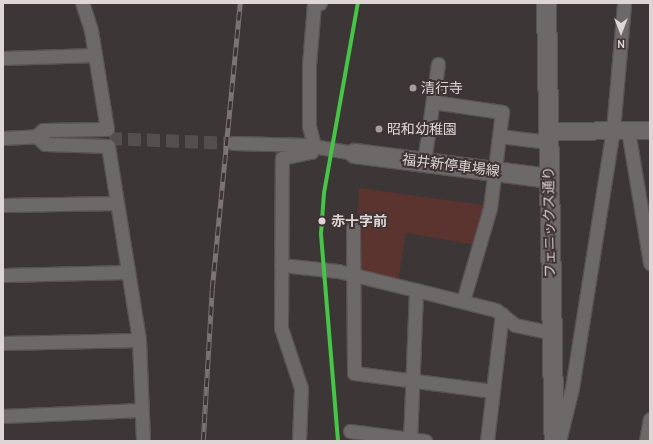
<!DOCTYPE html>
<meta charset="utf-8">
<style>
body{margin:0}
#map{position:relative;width:653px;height:444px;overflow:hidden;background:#3c3636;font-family:Cabin,"Noto Sans JP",sans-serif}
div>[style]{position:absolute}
.green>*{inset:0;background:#5b332f}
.minor-tunnel>*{height:13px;margin-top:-6.5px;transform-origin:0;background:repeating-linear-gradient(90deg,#544e4e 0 13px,transparent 0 19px)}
.roads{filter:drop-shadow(1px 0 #585352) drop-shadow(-1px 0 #585352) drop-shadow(0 1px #585352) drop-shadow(0 -1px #585352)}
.minor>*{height:13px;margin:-6.5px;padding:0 6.5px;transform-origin:6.5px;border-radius:6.5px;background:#6d6969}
.tertiary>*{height:17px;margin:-8.5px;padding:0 8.5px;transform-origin:8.5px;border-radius:8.5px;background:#6d6969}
.secondary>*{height:19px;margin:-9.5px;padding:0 9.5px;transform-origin:9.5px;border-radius:9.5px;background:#6d6969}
.rail>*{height:4.5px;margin-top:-2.25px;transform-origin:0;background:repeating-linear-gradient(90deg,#3f3433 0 9px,#787574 0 18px);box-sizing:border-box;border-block:1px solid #787574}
.rail-1>*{height:4px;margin:-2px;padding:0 2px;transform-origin:2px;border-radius:2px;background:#46c646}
.dots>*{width:11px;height:11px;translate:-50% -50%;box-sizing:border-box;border:2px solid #3f3433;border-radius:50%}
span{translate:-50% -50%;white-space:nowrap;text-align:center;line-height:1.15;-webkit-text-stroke:4px #3f3433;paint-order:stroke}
.poi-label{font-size:14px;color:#ddd6d5}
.left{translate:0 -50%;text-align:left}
.street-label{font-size:14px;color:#ddd6d5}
.stop-label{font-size:14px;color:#ddd6d5;font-weight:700}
.frame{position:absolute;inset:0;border:4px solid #ddd6d5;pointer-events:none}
.north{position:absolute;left:601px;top:12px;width:40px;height:40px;-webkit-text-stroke:3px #3f3433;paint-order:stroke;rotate:180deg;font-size:11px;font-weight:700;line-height:16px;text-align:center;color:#ddd6d5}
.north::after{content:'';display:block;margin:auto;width:14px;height:18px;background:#ddd6d5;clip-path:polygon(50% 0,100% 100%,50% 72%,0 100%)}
</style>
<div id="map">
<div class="green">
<div style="clip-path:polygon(359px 188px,483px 205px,476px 245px,406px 233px,398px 282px,354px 274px)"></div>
</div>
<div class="minor-tunnel">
<div style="left:109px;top:138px;width:124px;rotate:2.3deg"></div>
</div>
<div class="roads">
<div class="minor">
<div style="left:3px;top:58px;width:92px;rotate:-1.9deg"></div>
<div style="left:433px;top:102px;width:70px;rotate:8.2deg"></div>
<div style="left:502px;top:112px;width:97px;rotate:97.1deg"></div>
<div style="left:490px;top:208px;width:97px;rotate:106.2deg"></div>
<div style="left:628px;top:130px;width:135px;rotate:80.6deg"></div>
<div style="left:36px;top:136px;width:12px;rotate:42deg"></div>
<div style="left:45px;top:144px;width:63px;rotate:1.8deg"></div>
<div style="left:108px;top:146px;width:196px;rotate:80.9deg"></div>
<div style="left:139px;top:340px;width:101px;rotate:87.7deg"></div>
<div style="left:36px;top:136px;width:9px;rotate:-41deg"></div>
<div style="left:43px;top:130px;width:64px;rotate:-0.9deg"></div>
<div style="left:107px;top:129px;width:100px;rotate:-99.2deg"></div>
<div style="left:91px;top:30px;width:28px;rotate:-108deg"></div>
<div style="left:500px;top:136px;width:48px;rotate:7.1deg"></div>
<div style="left:3px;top:138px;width:40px;rotate:-2.9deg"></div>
<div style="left:233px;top:143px;width:74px;rotate:1.5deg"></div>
<div style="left:307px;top:145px;width:48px;rotate:9.7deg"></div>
<div style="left:424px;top:162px;width:99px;rotate:-81.9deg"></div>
<div style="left:3px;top:205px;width:114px;rotate:-1deg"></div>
<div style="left:353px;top:227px;width:146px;rotate:89.6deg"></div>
<div style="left:354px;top:373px;width:140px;rotate:7.4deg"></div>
<div style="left:281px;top:265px;width:57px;rotate:6deg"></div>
<div style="left:338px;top:271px;width:80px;rotate:13.7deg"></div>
<div style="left:416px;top:290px;width:82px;rotate:14deg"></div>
<div style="left:496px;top:310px;width:24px;rotate:38deg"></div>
<div style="left:515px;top:325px;width:38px;rotate:12deg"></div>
<div style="left:3px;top:275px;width:125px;rotate:-1.4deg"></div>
<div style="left:3px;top:343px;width:136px;rotate:-1.3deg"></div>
<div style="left:3px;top:416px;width:138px;rotate:-2.5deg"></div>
<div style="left:350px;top:431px;width:76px;rotate:7.6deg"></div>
<div style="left:299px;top:441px;width:53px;rotate:-87.8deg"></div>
<div style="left:301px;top:388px;width:63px;rotate:-108.4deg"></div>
<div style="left:281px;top:328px;width:170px;rotate:-89.7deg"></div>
<div style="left:282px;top:158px;width:30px;rotate:-12deg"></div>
<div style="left:311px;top:152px;width:7px;rotate:-63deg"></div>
<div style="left:314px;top:146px;width:21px;rotate:-104deg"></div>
<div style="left:309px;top:126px;width:61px;rotate:-90deg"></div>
<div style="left:309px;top:65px;width:61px;rotate:-85.3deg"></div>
<div style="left:314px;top:4px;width:6px;rotate:-9deg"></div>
<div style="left:410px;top:441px;width:151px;rotate:-87.7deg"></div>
<div style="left:487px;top:441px;width:128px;rotate:-83.3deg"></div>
<div style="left:559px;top:441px;width:55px;rotate:-76.2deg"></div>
<div style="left:572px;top:388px;width:261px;rotate:-81deg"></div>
<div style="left:613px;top:130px;width:127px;rotate:-85deg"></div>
<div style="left:646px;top:441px;width:22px;rotate:-80deg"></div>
</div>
<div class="tertiary">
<div style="left:548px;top:131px;width:102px;rotate:-0.6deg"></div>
</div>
<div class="secondary">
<div style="left:546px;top:3px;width:438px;rotate:89deg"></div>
<div style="left:354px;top:153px;width:196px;rotate:7.3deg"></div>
</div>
</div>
<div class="rail">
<div style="left:203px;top:441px;width:152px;rotate:-86.6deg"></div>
<div style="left:212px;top:289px;width:287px;rotate:-84.4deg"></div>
</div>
<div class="rail-1">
<div style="left:338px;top:441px;width:208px;rotate:-94.7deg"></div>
<div style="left:321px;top:234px;width:41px;rotate:-85.8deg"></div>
<div style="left:324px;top:193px;width:193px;rotate:-79.9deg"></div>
</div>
<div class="dots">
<div style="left:413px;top:88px;background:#a59e9d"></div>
<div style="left:379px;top:129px;background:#a59e9d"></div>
<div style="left:322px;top:221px;background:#ddd6d5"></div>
</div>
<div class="poi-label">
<span class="left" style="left:421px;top:88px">清行寺</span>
<span class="left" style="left:387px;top:129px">昭和幼稚園</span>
</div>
<div class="street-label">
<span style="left:451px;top:165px;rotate:7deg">福井新停車場線</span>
<span style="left:549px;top:222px;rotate:-91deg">フェニックス通り</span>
</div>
<div class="stop-label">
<span class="left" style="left:331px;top:221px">赤十字前</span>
</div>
<div class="frame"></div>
<div class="north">N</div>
</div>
